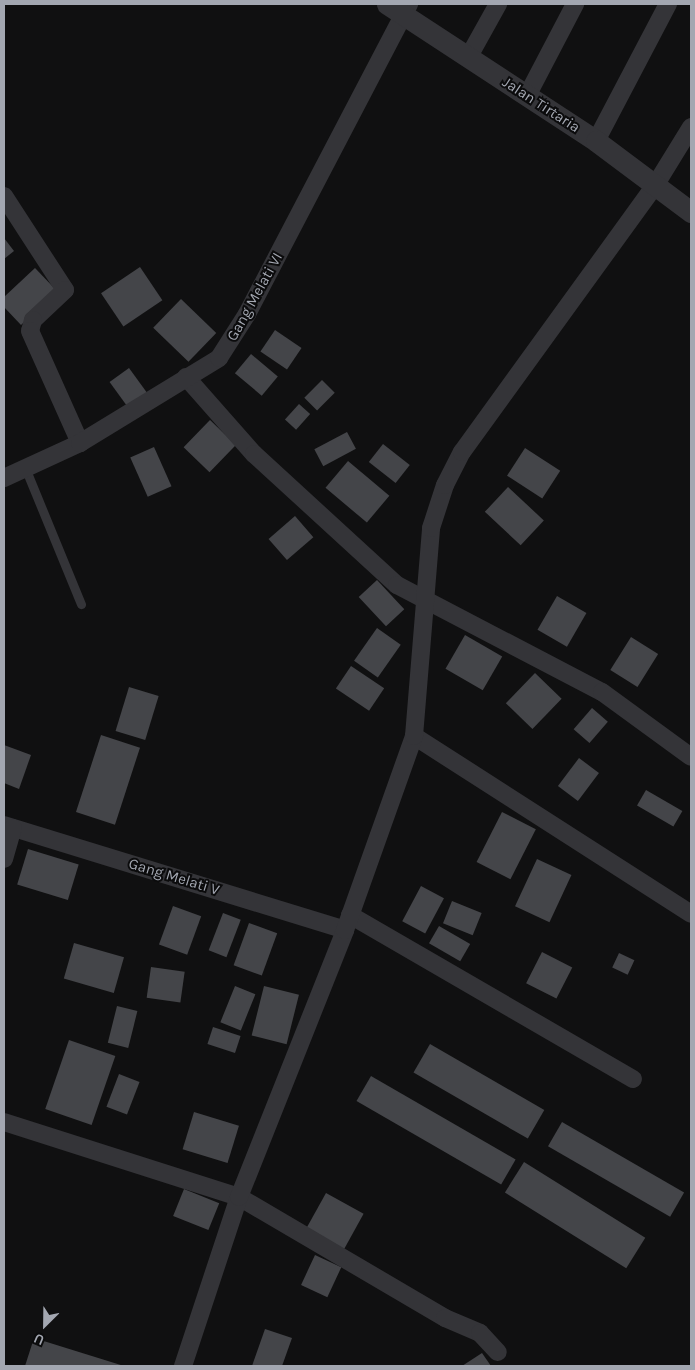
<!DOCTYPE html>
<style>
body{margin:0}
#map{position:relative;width:695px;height:1370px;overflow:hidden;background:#101011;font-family:Karla,sans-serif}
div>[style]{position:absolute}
.building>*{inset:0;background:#444549;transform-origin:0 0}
.service>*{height:9px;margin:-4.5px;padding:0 4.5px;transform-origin:4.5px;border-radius:4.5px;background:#343438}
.minor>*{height:18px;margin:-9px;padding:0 9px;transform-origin:9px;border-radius:9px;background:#343438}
.tertiary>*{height:21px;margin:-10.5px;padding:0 10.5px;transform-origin:10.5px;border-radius:10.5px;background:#343438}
span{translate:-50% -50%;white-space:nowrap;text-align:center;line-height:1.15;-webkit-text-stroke:4px #0b0b0c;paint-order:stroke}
.street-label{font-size:15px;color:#a3a7b1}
.frame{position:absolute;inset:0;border:5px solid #a3a7b1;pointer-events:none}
.north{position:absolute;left:20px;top:1300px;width:50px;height:50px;-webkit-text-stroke:4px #0b0b0c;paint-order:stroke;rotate:203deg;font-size:14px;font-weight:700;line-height:20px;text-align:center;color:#a3a7b1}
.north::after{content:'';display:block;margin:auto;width:18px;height:22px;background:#a3a7b1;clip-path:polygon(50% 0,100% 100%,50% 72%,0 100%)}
</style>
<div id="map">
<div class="building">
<div style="clip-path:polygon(4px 238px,14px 251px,4px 259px)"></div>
<div style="left:140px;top:267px;width:40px;height:47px;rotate:56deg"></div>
<div style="clip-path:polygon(35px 268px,57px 291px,21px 325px,4px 307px,4px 297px)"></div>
<div style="left:181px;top:299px;width:49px;height:40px;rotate:44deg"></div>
<div style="left:275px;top:330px;width:32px;height:26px;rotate:34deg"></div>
<div style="left:251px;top:354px;width:35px;height:25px;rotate:40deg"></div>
<div style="left:129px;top:368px;width:34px;height:24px;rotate:54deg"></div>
<div style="left:322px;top:380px;width:18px;height:25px;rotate:45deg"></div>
<div style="left:299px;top:404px;width:15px;height:21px;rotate:42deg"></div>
<div style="left:210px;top:420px;width:36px;height:38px;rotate:44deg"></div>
<div style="left:347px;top:432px;width:19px;height:37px;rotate:62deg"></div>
<div style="left:383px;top:444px;width:34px;height:23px;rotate:38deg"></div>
<div style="left:154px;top:447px;width:43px;height:26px;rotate:66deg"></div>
<div style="left:525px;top:448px;width:42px;height:33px;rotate:33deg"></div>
<div style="left:348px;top:461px;width:54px;height:35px;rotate:40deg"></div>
<div style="left:508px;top:487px;width:49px;height:34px;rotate:43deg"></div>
<div style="left:295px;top:516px;width:28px;height:35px;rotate:49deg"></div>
<div style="left:377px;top:580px;width:40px;height:25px;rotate:47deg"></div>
<div style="left:557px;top:596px;width:34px;height:39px;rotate:30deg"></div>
<div style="left:377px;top:628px;width:29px;height:40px;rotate:35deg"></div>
<div style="left:465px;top:635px;width:43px;height:39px;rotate:30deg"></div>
<div style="left:631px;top:637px;width:32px;height:39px;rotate:32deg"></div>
<div style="left:351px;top:666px;width:40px;height:27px;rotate:34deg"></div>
<div style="left:535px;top:673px;width:37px;height:42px;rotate:44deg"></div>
<div style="left:129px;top:687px;width:31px;height:46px;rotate:17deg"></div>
<div style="left:592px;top:708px;width:21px;height:28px;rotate:41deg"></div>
<div style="left:101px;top:735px;width:41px;height:81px;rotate:18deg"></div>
<div style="clip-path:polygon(4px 745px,31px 755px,19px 789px,4px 783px)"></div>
<div style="left:579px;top:758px;width:25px;height:35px;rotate:37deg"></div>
<div style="left:646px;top:790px;width:42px;height:18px;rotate:30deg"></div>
<div style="left:502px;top:812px;width:38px;height:56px;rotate:27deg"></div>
<div style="left:28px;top:849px;width:53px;height:37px;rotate:17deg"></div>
<div style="left:537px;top:859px;width:38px;height:52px;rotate:25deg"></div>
<div style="left:421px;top:886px;width:26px;height:40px;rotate:28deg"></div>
<div style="left:452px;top:901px;width:32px;height:24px;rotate:22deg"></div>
<div style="left:173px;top:906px;width:30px;height:41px;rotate:20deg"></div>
<div style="left:223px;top:913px;width:19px;height:40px;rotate:21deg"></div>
<div style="left:249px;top:923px;width:30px;height:45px;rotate:20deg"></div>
<div style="left:439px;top:926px;width:36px;height:20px;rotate:30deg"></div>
<div style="left:74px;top:943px;width:52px;height:37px;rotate:16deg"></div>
<div style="left:542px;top:952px;width:34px;height:35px;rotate:27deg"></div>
<div style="left:619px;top:953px;width:17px;height:16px;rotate:25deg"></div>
<div style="left:151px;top:967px;width:34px;height:31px;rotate:8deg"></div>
<div style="left:235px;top:986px;width:22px;height:39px;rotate:22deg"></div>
<div style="left:264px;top:986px;width:36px;height:51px;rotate:14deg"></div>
<div style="left:117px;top:1006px;width:21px;height:38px;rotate:14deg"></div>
<div style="left:213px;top:1027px;width:29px;height:18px;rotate:18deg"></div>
<div style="left:69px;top:1040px;width:49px;height:73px;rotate:19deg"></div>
<div style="left:430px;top:1044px;width:132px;height:33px;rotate:30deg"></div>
<div style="left:119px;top:1074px;width:22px;height:35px;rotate:21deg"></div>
<div style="left:371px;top:1076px;width:167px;height:29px;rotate:30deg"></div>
<div style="left:194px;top:1112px;width:47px;height:39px;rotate:17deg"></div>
<div style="left:562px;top:1122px;width:141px;height:28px;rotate:30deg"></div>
<div style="left:524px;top:1162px;width:143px;height:36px;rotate:32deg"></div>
<div style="left:184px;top:1189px;width:38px;height:29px;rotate:22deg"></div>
<div style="left:326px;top:1193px;width:43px;height:43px;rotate:29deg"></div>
<div style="left:315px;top:1255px;width:29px;height:33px;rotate:25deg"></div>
<div style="clip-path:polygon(265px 1329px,292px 1338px,282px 1366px,252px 1366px)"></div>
<div style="clip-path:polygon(34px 1338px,124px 1366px,25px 1366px)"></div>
<div style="clip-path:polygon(482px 1353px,491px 1366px,462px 1366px)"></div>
</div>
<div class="service">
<div style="left:26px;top:470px;width:145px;rotate:67.7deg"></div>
</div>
<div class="minor">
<div style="left:468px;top:58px;width:62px;rotate:-60.9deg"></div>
<div style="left:527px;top:96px;width:104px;rotate:-62.4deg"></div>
<div style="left:596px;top:141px;width:155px;rotate:-62.3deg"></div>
<div style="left:4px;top:196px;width:112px;rotate:57deg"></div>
<div style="left:65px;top:290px;width:44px;rotate:136.8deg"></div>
<div style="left:33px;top:320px;width:11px;rotate:105deg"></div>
<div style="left:30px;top:331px;width:123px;rotate:65.9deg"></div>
<div style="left:186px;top:377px;width:103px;rotate:48.6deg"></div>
<div style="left:254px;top:454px;width:194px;rotate:42.5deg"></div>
<div style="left:397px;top:585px;width:231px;rotate:27.6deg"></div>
<div style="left:602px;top:692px;width:110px;rotate:36.1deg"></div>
<div style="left:4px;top:478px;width:84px;rotate:-24.7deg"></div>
<div style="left:80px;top:443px;width:163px;rotate:-31.4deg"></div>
<div style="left:219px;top:358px;width:52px;rotate:-57.5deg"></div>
<div style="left:247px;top:314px;width:350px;rotate:-62.4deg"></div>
<div style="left:414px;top:736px;width:329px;rotate:32.7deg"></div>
<div style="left:4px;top:825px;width:357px;rotate:17.1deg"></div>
<div style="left:4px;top:859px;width:32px;rotate:-74deg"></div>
<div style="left:350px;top:915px;width:327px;rotate:30.1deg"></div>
<div style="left:4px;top:1122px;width:247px;rotate:17.7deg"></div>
<div style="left:239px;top:1197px;width:239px;rotate:30.4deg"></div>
<div style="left:445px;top:1318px;width:38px;rotate:23deg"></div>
<div style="left:480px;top:1333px;width:26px;rotate:47deg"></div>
<div style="left:183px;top:1366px;width:178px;rotate:-71.7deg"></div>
<div style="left:239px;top:1197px;width:287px;rotate:-68.3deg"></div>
<div style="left:345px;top:930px;width:206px;rotate:-70.4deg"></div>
<div style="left:414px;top:736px;width:209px;rotate:-85.3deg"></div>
<div style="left:431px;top:528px;width:45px;rotate:-72deg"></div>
<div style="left:445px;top:485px;width:37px;rotate:-63deg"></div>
<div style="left:462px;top:452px;width:331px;rotate:-54.1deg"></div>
<div style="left:656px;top:184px;width:67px;rotate:-58.4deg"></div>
</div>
<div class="tertiary">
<div style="left:387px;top:4px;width:250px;rotate:33.2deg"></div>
<div style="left:596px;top:141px;width:119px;rotate:36.8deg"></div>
</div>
<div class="street-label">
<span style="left:541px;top:105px;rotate:33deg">Jalan Tirtaria</span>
<span style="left:255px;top:297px;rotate:-61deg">Gang Melati VI</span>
<span style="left:174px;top:877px;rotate:17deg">Gang Melati V</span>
</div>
<div class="frame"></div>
<div class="north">U</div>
</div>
